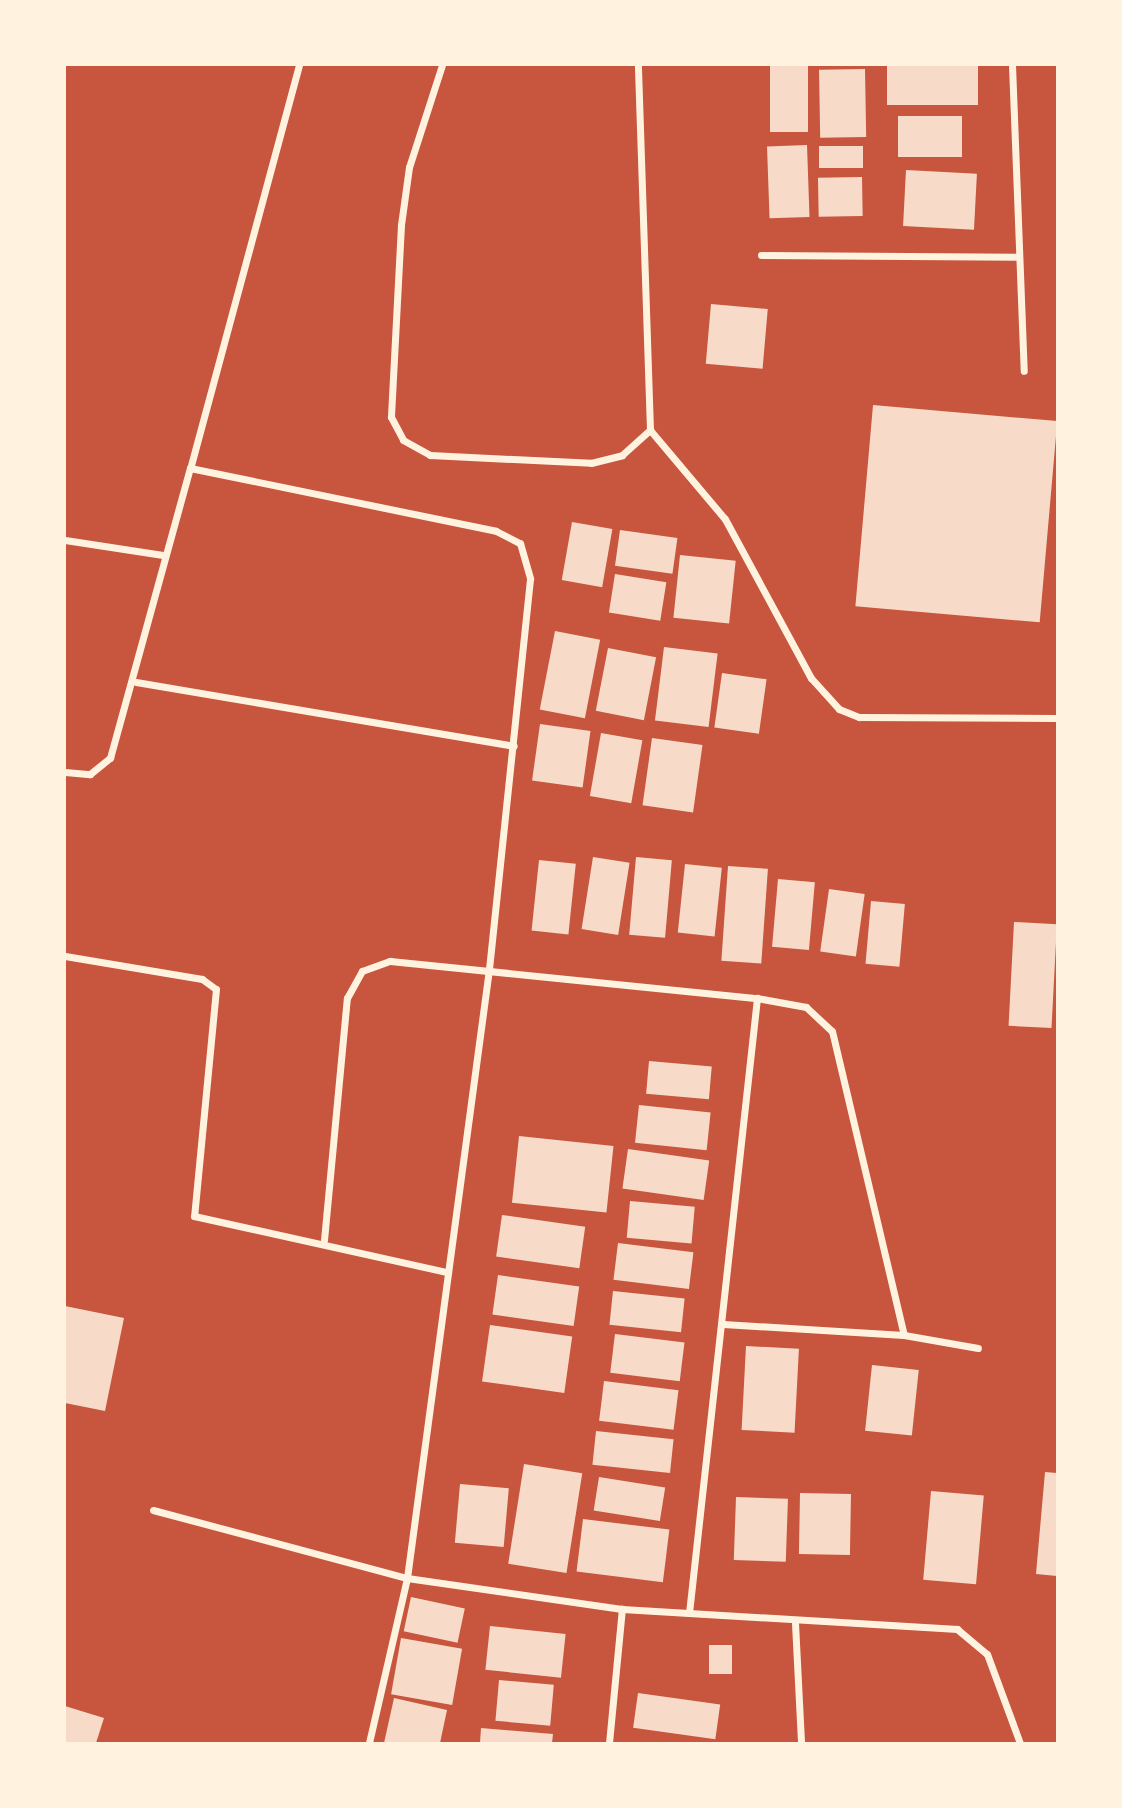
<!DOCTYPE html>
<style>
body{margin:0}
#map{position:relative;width:1122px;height:1808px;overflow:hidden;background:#c8553d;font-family:"Roboto Condensed",sans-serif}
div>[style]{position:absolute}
.building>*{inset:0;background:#f7dbc8;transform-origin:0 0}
.minor>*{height:7px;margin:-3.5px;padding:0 3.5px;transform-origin:3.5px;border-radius:3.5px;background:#fff3e0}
span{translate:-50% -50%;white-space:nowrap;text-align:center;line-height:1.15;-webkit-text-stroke:5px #fff3e0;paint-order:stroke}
.frame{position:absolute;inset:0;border:66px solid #fff3e0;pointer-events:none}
</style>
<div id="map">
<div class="building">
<div style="left:887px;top:65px;width:91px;height:40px"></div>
<div style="left:770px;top:66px;width:38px;height:66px"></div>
<div style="left:865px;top:69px;width:68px;height:46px;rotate:89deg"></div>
<div style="left:898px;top:116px;width:64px;height:41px"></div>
<div style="left:807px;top:145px;width:72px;height:40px;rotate:88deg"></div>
<div style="left:863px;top:146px;width:22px;height:44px;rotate:90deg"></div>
<div style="left:906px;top:170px;width:71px;height:56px;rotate:3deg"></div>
<div style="left:862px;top:177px;width:39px;height:44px;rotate:89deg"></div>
<div style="left:711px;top:304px;width:57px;height:60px;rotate:5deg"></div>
<div style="left:873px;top:405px;width:185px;height:202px;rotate:5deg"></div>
<div style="left:572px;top:522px;width:41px;height:59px;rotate:10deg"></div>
<div style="left:620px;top:530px;width:58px;height:36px;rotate:8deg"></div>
<div style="left:680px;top:555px;width:56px;height:63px;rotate:6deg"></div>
<div style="left:615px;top:574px;width:52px;height:39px;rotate:9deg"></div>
<div style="left:555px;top:631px;width:46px;height:80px;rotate:11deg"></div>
<div style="left:664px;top:647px;width:54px;height:74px;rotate:7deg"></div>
<div style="left:608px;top:648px;width:49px;height:64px;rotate:11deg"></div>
<div style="left:722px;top:673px;width:45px;height:55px;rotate:8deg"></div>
<div style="left:540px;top:724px;width:51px;height:57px;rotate:8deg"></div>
<div style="left:601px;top:733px;width:42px;height:64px;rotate:10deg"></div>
<div style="left:652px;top:738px;width:51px;height:68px;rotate:8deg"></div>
<div style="left:593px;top:857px;width:37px;height:73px;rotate:9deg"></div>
<div style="left:636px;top:857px;width:36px;height:78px;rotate:5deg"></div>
<div style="left:539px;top:860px;width:37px;height:71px;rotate:6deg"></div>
<div style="left:685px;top:864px;width:37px;height:69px;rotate:6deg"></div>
<div style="left:728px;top:866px;width:40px;height:95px;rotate:4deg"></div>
<div style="left:778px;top:879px;width:37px;height:68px;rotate:5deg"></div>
<div style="left:829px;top:889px;width:36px;height:63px;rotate:8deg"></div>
<div style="left:871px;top:901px;width:34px;height:63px;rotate:5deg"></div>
<div style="left:1014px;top:922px;width:43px;height:104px;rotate:3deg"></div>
<div style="left:649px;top:1061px;width:63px;height:33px;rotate:5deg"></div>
<div style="left:639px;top:1105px;width:72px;height:38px;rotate:6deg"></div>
<div style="left:519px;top:1136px;width:95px;height:67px;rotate:6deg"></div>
<div style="left:628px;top:1149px;width:82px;height:40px;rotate:8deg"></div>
<div style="left:630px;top:1201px;width:65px;height:37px;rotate:5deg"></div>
<div style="left:502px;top:1215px;width:84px;height:42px;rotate:8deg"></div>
<div style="left:618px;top:1243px;width:76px;height:37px;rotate:7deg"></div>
<div style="left:498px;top:1275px;width:82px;height:40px;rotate:8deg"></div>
<div style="left:613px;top:1291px;width:72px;height:34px;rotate:6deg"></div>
<div style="clip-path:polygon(65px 1306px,124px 1318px,105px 1411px,65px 1403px)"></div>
<div style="left:490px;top:1325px;width:83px;height:57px;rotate:8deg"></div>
<div style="left:615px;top:1334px;width:70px;height:39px;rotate:7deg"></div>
<div style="left:746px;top:1346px;width:53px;height:84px;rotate:3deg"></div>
<div style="left:872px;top:1365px;width:47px;height:66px;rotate:6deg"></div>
<div style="left:604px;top:1381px;width:75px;height:40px;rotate:7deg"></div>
<div style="left:596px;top:1431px;width:78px;height:34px;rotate:6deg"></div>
<div style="left:524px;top:1464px;width:59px;height:101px;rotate:9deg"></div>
<div style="clip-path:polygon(1045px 1472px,1057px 1473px,1057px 1576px,1036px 1574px)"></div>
<div style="left:599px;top:1477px;width:67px;height:34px;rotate:9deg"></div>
<div style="left:460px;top:1484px;width:49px;height:59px;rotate:5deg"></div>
<div style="left:931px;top:1491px;width:53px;height:89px;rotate:5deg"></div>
<div style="left:800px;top:1493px;width:51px;height:61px;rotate:1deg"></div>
<div style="left:736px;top:1497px;width:52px;height:63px;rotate:2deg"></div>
<div style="left:583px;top:1519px;width:87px;height:53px;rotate:7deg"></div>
<div style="left:411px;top:1597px;width:55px;height:35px;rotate:12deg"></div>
<div style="left:490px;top:1626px;width:76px;height:44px;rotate:6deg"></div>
<div style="left:401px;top:1638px;width:62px;height:57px;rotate:10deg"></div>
<div style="left:709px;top:1645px;width:23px;height:29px"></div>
<div style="left:499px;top:1680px;width:55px;height:41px;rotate:5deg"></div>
<div style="left:638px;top:1693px;width:83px;height:35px;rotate:8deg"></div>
<div style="clip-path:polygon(394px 1698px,447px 1710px,440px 1743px,384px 1743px)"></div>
<div style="clip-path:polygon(65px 1706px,104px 1718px,96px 1743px,65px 1743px)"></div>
<div style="clip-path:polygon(481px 1728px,553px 1734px,552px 1743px,480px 1743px)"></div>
</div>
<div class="minor">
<div style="left:299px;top:65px;width:417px;rotate:105.1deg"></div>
<div style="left:190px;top:468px;width:312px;rotate:11.6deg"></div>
<div style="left:496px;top:531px;width:27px;rotate:27deg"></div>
<div style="left:520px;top:543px;width:37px;rotate:74deg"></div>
<div style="left:530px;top:579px;width:392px;rotate:96deg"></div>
<div style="left:489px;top:969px;width:614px;rotate:97.67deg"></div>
<div style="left:407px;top:1578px;width:169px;rotate:103deg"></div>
<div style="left:442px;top:65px;width:107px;rotate:107.9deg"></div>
<div style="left:409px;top:167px;width:59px;rotate:97.9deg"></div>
<div style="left:401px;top:225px;width:192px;rotate:93deg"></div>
<div style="left:391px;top:417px;width:26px;rotate:62deg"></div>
<div style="left:403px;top:440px;width:31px;rotate:29deg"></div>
<div style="left:430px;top:455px;width:161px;rotate:2.8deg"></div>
<div style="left:591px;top:463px;width:32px;rotate:-14deg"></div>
<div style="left:622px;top:455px;width:38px;rotate:-42deg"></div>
<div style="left:650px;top:430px;width:365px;rotate:-91.9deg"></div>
<div style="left:1012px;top:65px;width:306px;rotate:87.8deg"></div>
<div style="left:761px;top:255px;width:255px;rotate:0.4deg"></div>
<div style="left:650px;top:430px;width:116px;rotate:49.9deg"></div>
<div style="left:725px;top:519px;width:181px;rotate:61.6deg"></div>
<div style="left:811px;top:678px;width:42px;rotate:47.9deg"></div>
<div style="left:839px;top:709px;width:22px;rotate:22deg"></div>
<div style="left:859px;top:717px;width:198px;rotate:0.3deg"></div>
<div style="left:65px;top:540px;width:99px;rotate:8.7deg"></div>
<div style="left:136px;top:682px;width:383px;rotate:9.6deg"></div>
<div style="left:65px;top:772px;width:25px;rotate:5deg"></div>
<div style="left:90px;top:774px;width:26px;rotate:-39deg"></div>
<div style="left:110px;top:758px;width:301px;rotate:-74.6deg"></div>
<div style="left:65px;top:956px;width:139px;rotate:9.5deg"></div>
<div style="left:202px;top:979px;width:17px;rotate:36deg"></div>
<div style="left:216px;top:989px;width:228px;rotate:95.5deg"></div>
<div style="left:194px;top:1216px;width:259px;rotate:12.5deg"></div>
<div style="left:324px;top:1240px;width:243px;rotate:-84.6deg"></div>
<div style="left:347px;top:998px;width:31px;rotate:-61deg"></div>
<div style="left:362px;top:971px;width:30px;rotate:-20deg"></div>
<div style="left:390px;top:961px;width:369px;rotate:5.8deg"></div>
<div style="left:757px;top:998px;width:50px;rotate:10.4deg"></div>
<div style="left:806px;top:1007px;width:35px;rotate:43deg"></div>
<div style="left:832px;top:1031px;width:312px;rotate:76.7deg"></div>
<div style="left:723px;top:1324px;width:181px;rotate:3.5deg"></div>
<div style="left:904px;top:1335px;width:75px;rotate:10deg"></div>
<div style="left:153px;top:1510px;width:263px;rotate:15deg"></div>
<div style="left:407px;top:1578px;width:217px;rotate:8.2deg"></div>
<div style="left:622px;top:1609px;width:336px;rotate:3.4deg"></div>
<div style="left:957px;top:1629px;width:39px;rotate:40deg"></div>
<div style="left:987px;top:1654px;width:95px;rotate:69.7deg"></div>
<div style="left:689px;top:1613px;width:619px;rotate:-83.69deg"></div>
<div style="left:795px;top:1623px;width:120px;rotate:87.1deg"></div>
<div style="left:609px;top:1743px;width:135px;rotate:-84.5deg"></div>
</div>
<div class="frame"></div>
</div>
